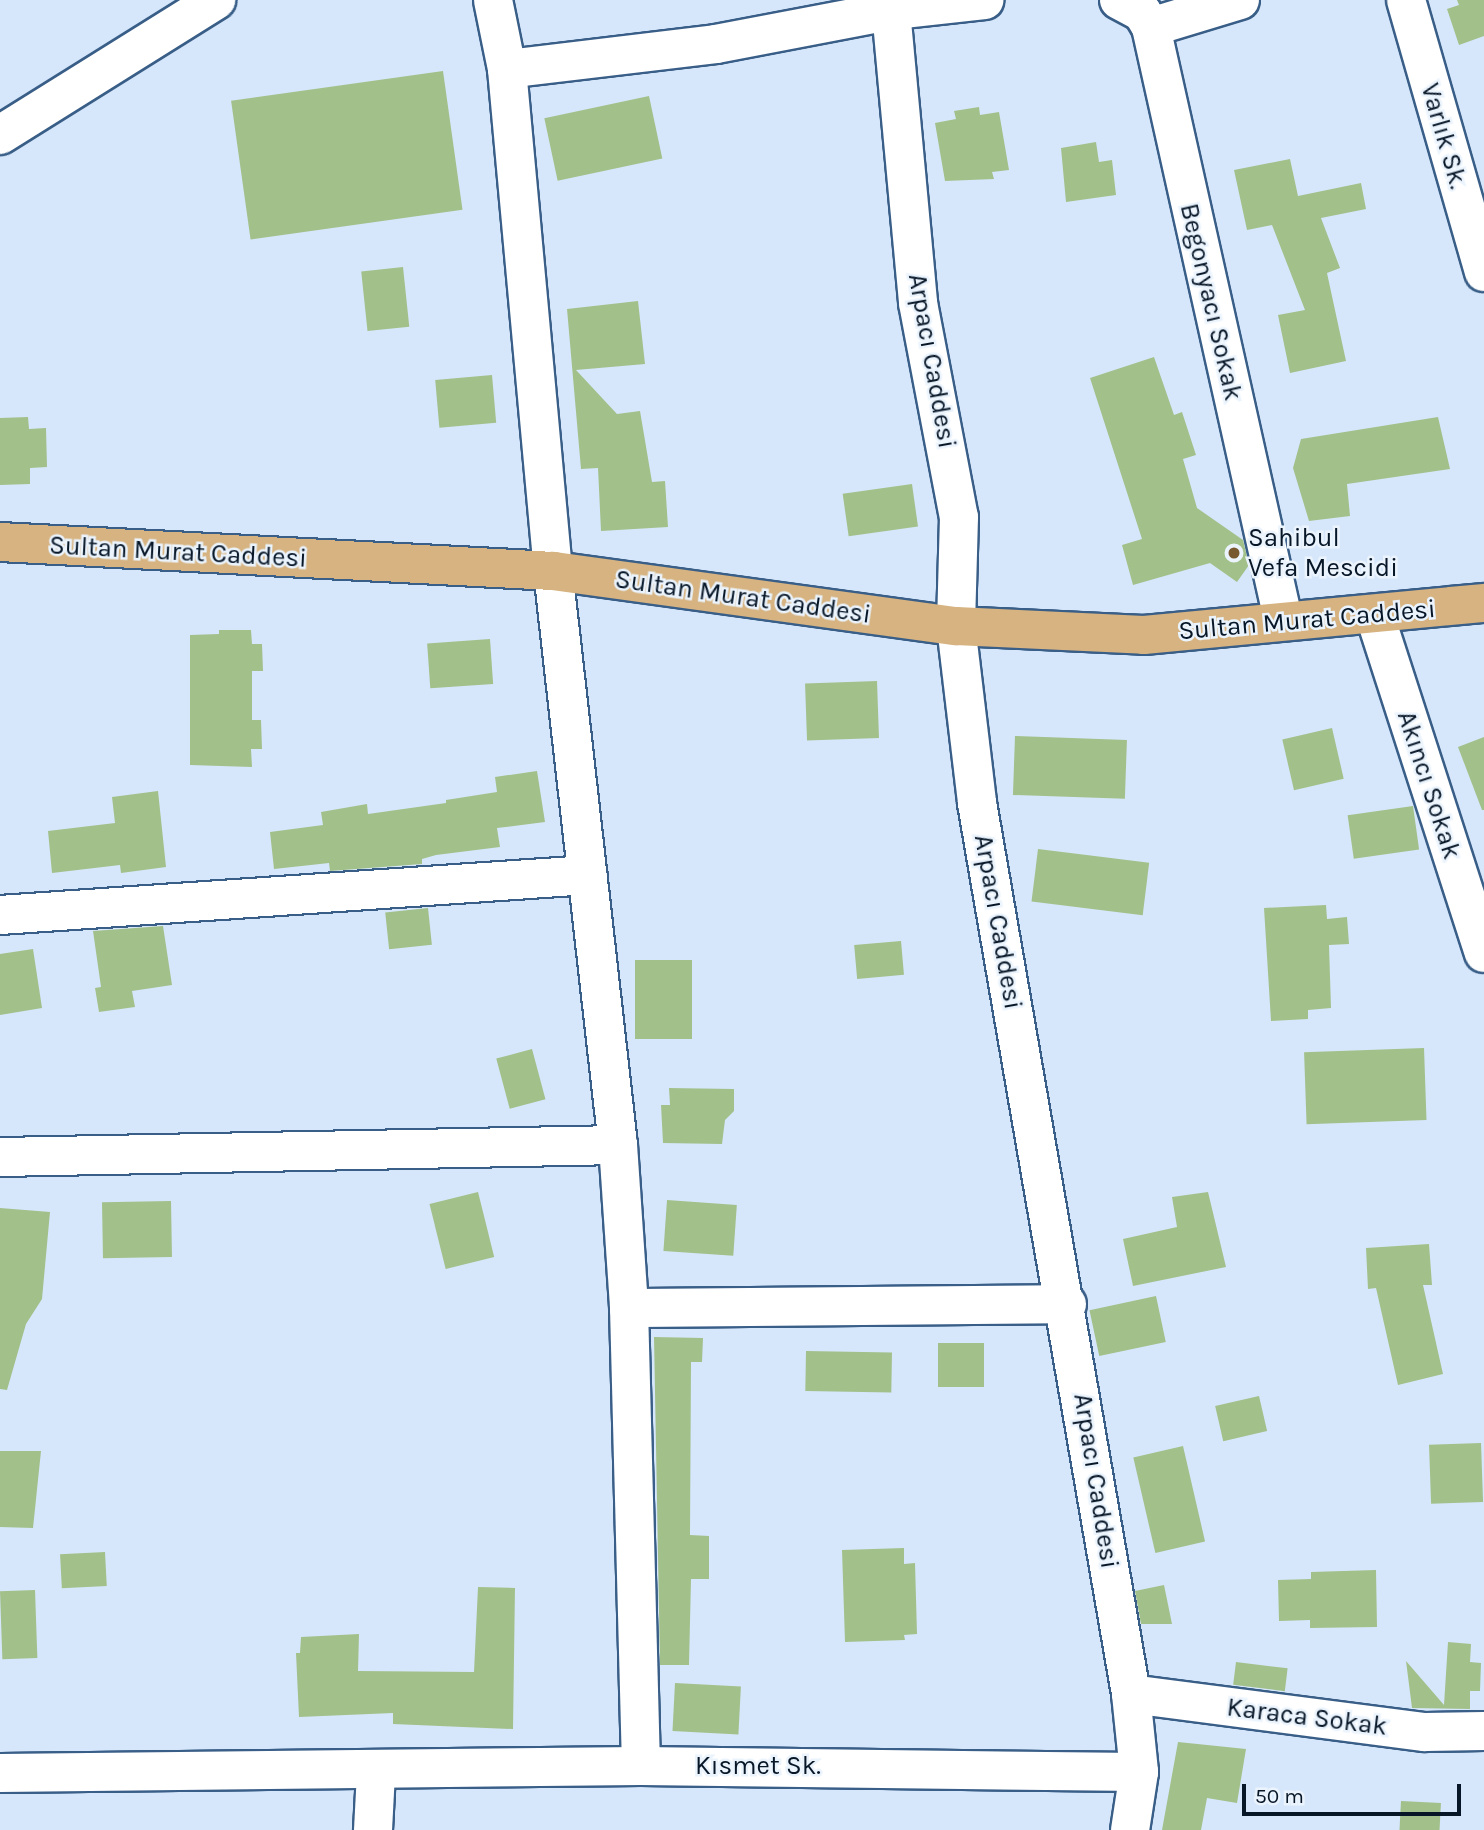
<!DOCTYPE html>
<meta charset="utf-8">
<style>
body{margin:0}
#map{position:relative;width:1484px;height:1830px;overflow:hidden;background:#d6e7fb;font-family:Karla,sans-serif}
div>[style]{position:absolute}
.building>*{inset:0;background:#a2c08a;transform-origin:0 0}
.roads{filter:drop-shadow(2px 0 #395e87) drop-shadow(-2px 0 #395e87) drop-shadow(0 2px #395e87) drop-shadow(0 -2px #395e87)}
.minor>*{height:38px;margin:-19px;padding:0 19px;transform-origin:19px;border-radius:19px;background:#fff}
.major>*{height:38px;margin:-19px;padding:0 19px;transform-origin:19px;border-radius:19px;background:#d6b381}
.dots>*{width:19px;height:19px;translate:-50% -50%;box-sizing:border-box;border:4px solid #ebf4fd;border-radius:50%}
span{translate:-50% -50%;white-space:nowrap;text-align:center;line-height:1.15;-webkit-text-stroke:5px #ebf4fd;paint-order:stroke}
.street-label{font-size:26px;color:#081728}
.poi-label{font-size:26px;color:#081728}
.left{translate:0 -50%;text-align:left}
.scale{position:absolute;left:1242px;top:1784px;width:219px;height:32px;box-sizing:border-box;border:4px solid #081728;border-top:0;padding-left:9px;font-size:21px;line-height:24px;white-space:nowrap;color:#081728;-webkit-text-stroke:5px #ebf4fd;paint-order:stroke}
</style>
<div id="map">
<div class="building">
<div style="clip-path:polygon(1457px 0,1484px 0,1484px 36px,1459px 45px,1447px 9px,1459px 5px)"></div>
<div style="left:443px;top:71px;width:140px;height:214px;rotate:82deg"></div>
<div style="left:649px;top:96px;width:64px;height:107px;rotate:78deg"></div>
<div style="clip-path:polygon(979px 107px,980px 115px,999px 112px,1009px 170px,992px 172px,994px 179px,945px 181px,935px 123px,956px 119px,954px 111px)"></div>
<div style="clip-path:polygon(1096px 142px,1099px 162px,1112px 160px,1116px 195px,1066px 202px,1061px 148px)"></div>
<div style="clip-path:polygon(1290px 159px,1298px 196px,1361px 183px,1366px 209px,1321px 218px,1340px 268px,1327px 273px,1346px 361px,1290px 373px,1278px 315px,1305px 310px,1272px 225px,1247px 230px,1234px 170px)"></div>
<div style="left:403px;top:267px;width:60px;height:42px;rotate:84deg"></div>
<div style="clip-path:polygon(638px 301px,645px 364px,576px 370px,617px 414px,640px 411px,652px 482px,665px 481px,668px 527px,601px 531px,598px 468px,581px 469px,567px 309px)"></div>
<div style="clip-path:polygon(1154px 357px,1174px 415px,1182px 412px,1196px 455px,1183px 459px,1197px 508px,1243px 540px,1249px 565px,1237px 582px,1210px 563px,1133px 585px,1122px 545px,1142px 539px,1090px 378px)"></div>
<div style="left:492px;top:375px;width:48px;height:57px;rotate:85deg"></div>
<div style="clip-path:polygon(28px 417px,29px 429px,46px 428px,47px 467px,30px 468px,30px 484px,0 485px,0 418px)"></div>
<div style="clip-path:polygon(1438px 417px,1450px 469px,1347px 484px,1350px 516px,1309px 521px,1293px 468px,1301px 439px)"></div>
<div style="left:912px;top:484px;width:43px;height:70px;rotate:82deg"></div>
<div style="clip-path:polygon(219px 630px,251px 630px,252px 644px,262px 644px,263px 671px,252px 671px,252px 720px,261px 720px,262px 749px,251px 749px,252px 767px,190px 765px,190px 635px,219px 634px)"></div>
<div style="left:490px;top:639px;width:45px;height:63px;rotate:86deg"></div>
<div style="left:877px;top:681px;width:57px;height:72px;rotate:88deg"></div>
<div style="left:1332px;top:728px;width:52px;height:51px;rotate:77deg"></div>
<div style="left:1015px;top:736px;width:112px;height:59px;rotate:2deg"></div>
<div style="clip-path:polygon(1484px 737px,1484px 810px,1482px 810px,1458px 747px)"></div>
<div style="clip-path:polygon(537px 771px,545px 822px,497px 828px,500px 847px,436px 855px,422px 859px,422px 864px,330px 871px,329px 863px,274px 869px,270px 832px,323px 825px,321px 812px,367px 804px,368px 814px,446px 803px,446px 800px,497px 792px,495px 777px)"></div>
<div style="clip-path:polygon(158px 791px,166px 867px,121px 873px,120px 865px,52px 873px,48px 831px,115px 823px,112px 797px)"></div>
<div style="left:1413px;top:806px;width:44px;height:66px;rotate:82deg"></div>
<div style="left:1038px;top:849px;width:112px;height:53px;rotate:7deg"></div>
<div style="clip-path:polygon(1326px 905px,1327px 919px,1347px 917px,1349px 944px,1329px 945px,1331px 1008px,1308px 1010px,1308px 1019px,1271px 1021px,1264px 908px)"></div>
<div style="left:428px;top:908px;width:37px;height:43px;rotate:84deg"></div>
<div style="clip-path:polygon(163px 926px,172px 985px,132px 991px,135px 1007px,99px 1012px,95px 988px,101px 987px,93px 931px)"></div>
<div style="left:901px;top:941px;width:34px;height:47px;rotate:85deg"></div>
<div style="clip-path:polygon(33px 949px,42px 1008px,0 1015px,0 954px)"></div>
<div style="left:635px;top:960px;width:57px;height:79px"></div>
<div style="left:1424px;top:1048px;width:72px;height:120px;rotate:88deg"></div>
<div style="left:532px;top:1049px;width:52px;height:37px;rotate:75deg"></div>
<div style="clip-path:polygon(669px 1088px,734px 1089px,734px 1111px,725px 1120px,722px 1144px,663px 1143px,661px 1105px,670px 1105px)"></div>
<div style="left:478px;top:1192px;width:67px;height:50px;rotate:76deg"></div>
<div style="clip-path:polygon(1208px 1192px,1226px 1267px,1133px 1286px,1123px 1239px,1177px 1227px,1172px 1197px)"></div>
<div style="left:667px;top:1200px;width:70px;height:51px;rotate:4deg"></div>
<div style="left:171px;top:1201px;width:56px;height:69px;rotate:89deg"></div>
<div style="clip-path:polygon(0 1208px,50px 1212px,42px 1299px,26px 1324px,7px 1390px,0 1389px)"></div>
<div style="clip-path:polygon(1429px 1244px,1432px 1285px,1423px 1285px,1443px 1374px,1398px 1385px,1376px 1288px,1368px 1289px,1366px 1248px)"></div>
<div style="left:1156px;top:1296px;width:47px;height:68px;rotate:78deg"></div>
<div style="clip-path:polygon(654px 1337px,703px 1338px,702px 1362px,691px 1362px,690px 1535px,709px 1536px,709px 1579px,691px 1579px,689px 1665px,660px 1665px)"></div>
<div style="left:938px;top:1343px;width:46px;height:44px"></div>
<div style="left:806px;top:1351px;width:86px;height:40px;rotate:1deg"></div>
<div style="left:1259px;top:1396px;width:36px;height:45px;rotate:77deg"></div>
<div style="left:1481px;top:1443px;width:59px;height:52px;rotate:88deg"></div>
<div style="left:1183px;top:1446px;width:98px;height:51px;rotate:77deg"></div>
<div style="clip-path:polygon(0 1451px,41px 1451px,33px 1528px,0 1527px)"></div>
<div style="clip-path:polygon(904px 1548px,904px 1564px,915px 1563px,917px 1634px,904px 1635px,905px 1640px,845px 1642px,842px 1550px)"></div>
<div style="left:105px;top:1552px;width:34px;height:45px;rotate:87deg"></div>
<div style="clip-path:polygon(1376px 1570px,1377px 1627px,1310px 1628px,1310px 1620px,1279px 1621px,1278px 1580px,1311px 1579px,1311px 1572px)"></div>
<div style="clip-path:polygon(1164px 1585px,1172px 1624px,1141px 1624px,1135px 1591px)"></div>
<div style="clip-path:polygon(478px 1587px,515px 1588px,513px 1729px,393px 1724px,393px 1713px,299px 1717px,296px 1653px,300px 1653px,301px 1637px,359px 1634px,358px 1671px,474px 1672px)"></div>
<div style="left:35px;top:1590px;width:68px;height:35px;rotate:88deg"></div>
<div style="clip-path:polygon(1448px 1642px,1471px 1644px,1470px 1662px,1481px 1663px,1480px 1691px,1470px 1691px,1470px 1709px,1412px 1708px,1406px 1661px,1444px 1705px)"></div>
<div style="left:1236px;top:1662px;width:52px;height:23px;rotate:7deg"></div>
<div style="left:675px;top:1683px;width:66px;height:48px;rotate:3deg"></div>
<div style="clip-path:polygon(1178px 1742px,1246px 1749px,1237px 1803px,1207px 1798px,1201px 1830px,1162px 1830px)"></div>
<div style="left:1401px;top:1801px;width:40px;height:29px;rotate:3deg"></div>
</div>
<div class="roads">
<div class="minor">
<div style="left:890px;top:0;width:304px;rotate:84.7deg"></div>
<div style="left:918px;top:303px;width:218px;rotate:79.2deg"></div>
<div style="left:959px;top:517px;width:109px;rotate:91.6deg"></div>
<div style="left:956px;top:626px;width:178px;rotate:83.2deg"></div>
<div style="left:977px;top:803px;width:904px;rotate:80.19deg"></div>
<div style="left:1131px;top:1694px;width:78px;rotate:84.1deg"></div>
<div style="left:1139px;top:1772px;width:59px;rotate:98.8deg"></div>
<div style="left:1119px;top:0;width:26px;rotate:28deg"></div>
<div style="left:1142px;top:12px;width:17px;rotate:59deg"></div>
<div style="left:1151px;top:27px;width:607px;rotate:77.43deg"></div>
<div style="left:1406px;top:0;width:283px;rotate:74deg"></div>
<div style="left:1151px;top:27px;width:93px;rotate:-16.9deg"></div>
<div style="left:507px;top:69px;width:210px;rotate:-6.8deg"></div>
<div style="left:716px;top:44px;width:181px;rotate:-10.8deg"></div>
<div style="left:894px;top:10px;width:91px;rotate:-6.3deg"></div>
<div style="left:0;top:135px;width:255px;rotate:-32deg"></div>
<div style="left:1375px;top:616px;width:354px;rotate:72.1deg"></div>
<div style="left:0;top:915px;width:589px;rotate:-3.89deg"></div>
<div style="left:618px;top:1145px;width:163px;rotate:86.1deg"></div>
<div style="left:629px;top:1308px;width:438px;rotate:-0.5deg"></div>
<div style="left:0;top:1157px;width:618px;rotate:-1.11deg"></div>
<div style="left:618px;top:1145px;width:578px;rotate:-96.46deg"></div>
<div style="left:553px;top:571px;width:504px;rotate:-95.24deg"></div>
<div style="left:507px;top:69px;width:70px;rotate:-101.5deg"></div>
<div style="left:629px;top:1308px;width:458px;rotate:88.5deg"></div>
<div style="left:1131px;top:1694px;width:296px;rotate:7.4deg"></div>
<div style="left:1425px;top:1732px;width:59px;rotate:-1deg"></div>
<div style="left:0;top:1773px;width:641px;rotate:-0.63deg"></div>
<div style="left:641px;top:1766px;width:498px;rotate:0.7deg"></div>
<div style="left:373px;top:1830px;width:58px;rotate:-87deg"></div>
</div>
<div class="major">
<div style="left:0;top:542px;width:554px;rotate:3deg"></div>
<div style="left:553px;top:571px;width:407px;rotate:7.8deg"></div>
<div style="left:956px;top:626px;width:188px;rotate:2.7deg"></div>
<div style="left:1144px;top:635px;width:342px;rotate:-5.4deg"></div>
</div>
</div>
<div class="dots">
<div style="left:1234px;top:553px;background:#78582e"></div>
</div>
<div class="street-label">
<span style="left:1444px;top:136px;rotate:74deg">Varlık Sk.</span>
<span style="left:1211px;top:302px;rotate:77deg">Begonyacı Sokak</span>
<span style="left:932px;top:361px;rotate:80deg">Arpacı Caddesi</span>
<span style="left:178px;top:552px;rotate:3deg">Sultan Murat Caddesi</span>
<span style="left:743px;top:597px;rotate:8deg">Sultan Murat Caddesi</span>
<span style="left:1307px;top:620px;rotate:-5deg">Sultan Murat Caddesi</span>
<span style="left:1429px;top:785px;rotate:72deg">Akıncı Sokak</span>
<span style="left:998px;top:922px;rotate:80deg">Arpacı Caddesi</span>
<span style="left:1096px;top:1481px;rotate:81deg">Arpacı Caddesi</span>
<span style="left:1307px;top:1717px;rotate:7deg">Karaca Sokak</span>
<span style="left:758px;top:1766px">Kısmet Sk.</span>
</div>
<div class="poi-label">
<span class="left" style="left:1248px;top:553px">Sahibul<br>Vefa Mescidi</span>
</div>
<div class="scale">50 m</div>
</div>
